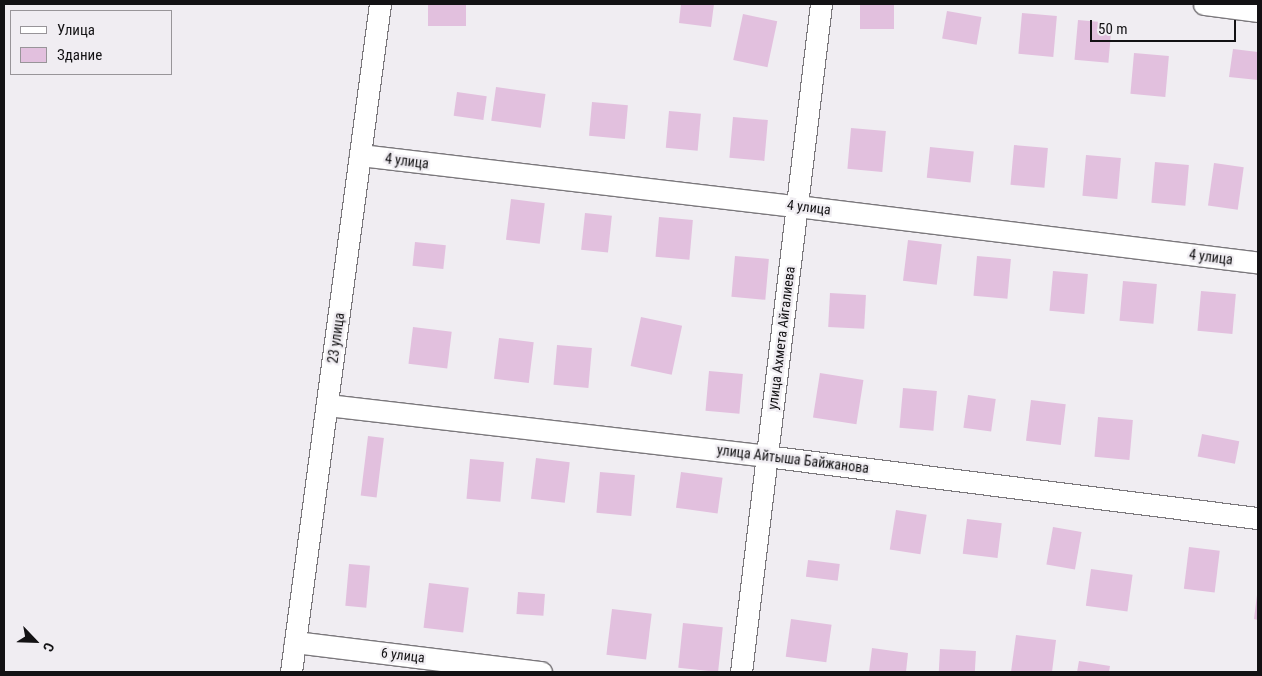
<!DOCTYPE html>
<meta charset="utf-8">
<style>
body{margin:0}
#map{position:relative;width:1262px;height:676px;overflow:hidden;background:#f0edf2;font-family:"Roboto Condensed",sans-serif}
div>[style]{position:absolute}
.building>*{inset:0;background:#e2c0de;transform-origin:0 0}
.roads{filter:drop-shadow(1px 0 #7b787c) drop-shadow(-1px 0 #7b787c) drop-shadow(0 1px #7b787c) drop-shadow(0 -1px #7b787c)}
.minor>*{height:21px;margin:-10.5px;padding:0 10.5px;transform-origin:10.5px;border-radius:10.5px;background:#fff}
span{translate:-50% -50%;white-space:nowrap;text-align:center;line-height:1.15;-webkit-text-stroke:4.5px #f0edf2;paint-order:stroke}
.street-label{font-size:14px;color:#131214}
.frame{position:absolute;inset:0;border:5px solid #131214;pointer-events:none}
.legend{position:absolute;left:10px;top:10px;width:162px;height:65px;box-sizing:border-box;background:#f0edf2;border:1px solid #989599;margin:0;padding:6px 9px;list-style:none;font-size:15px;color:#131214}
.legend li{display:flex;align-items:center;gap:10px;height:25px}
.legend b{width:25px;border:1px solid #989599}
.north{position:absolute;left:10px;top:616px;width:50px;height:50px;-webkit-text-stroke:4px #f0edf2;paint-order:stroke;rotate:114deg;font-size:14px;font-weight:700;line-height:20px;text-align:center;color:#131214}
.north::after{content:'';display:block;margin:auto;width:18px;height:22px;background:#131214;clip-path:polygon(50% 0,100% 100%,50% 72%,0 100%)}
.scale{position:absolute;left:1090px;top:20px;width:146px;height:22px;box-sizing:border-box;border:2px solid #131214;border-top:0;padding-left:6px;font-size:15px;line-height:18px;white-space:nowrap;color:#131214;-webkit-text-stroke:4px #f0edf2;paint-order:stroke}
</style>
<div id="map">
<div class="building">
<div style="left:428px;top:4px;width:38px;height:22px"></div>
<div style="clip-path:polygon(681px 4px,714px 4px,711px 27px,679px 23px)"></div>
<div style="left:860px;top:4px;width:34px;height:25px"></div>
<div style="left:947px;top:11px;width:35px;height:28px;rotate:10deg"></div>
<div style="left:1022px;top:13px;width:35px;height:41px;rotate:5deg"></div>
<div style="left:743px;top:14px;width:35px;height:47px;rotate:12deg"></div>
<div style="left:1078px;top:20px;width:34px;height:40px;rotate:5deg"></div>
<div style="clip-path:polygon(1233px 49px,1258px 52px,1258px 80px,1229px 77px)"></div>
<div style="left:1134px;top:53px;width:35px;height:41px;rotate:5deg"></div>
<div style="left:496px;top:87px;width:50px;height:34px;rotate:8deg"></div>
<div style="left:457px;top:92px;width:30px;height:24px;rotate:8deg"></div>
<div style="left:592px;top:102px;width:36px;height:34px;rotate:5deg"></div>
<div style="left:669px;top:111px;width:32px;height:37px;rotate:5deg"></div>
<div style="left:733px;top:117px;width:35px;height:41px;rotate:5deg"></div>
<div style="left:851px;top:128px;width:35px;height:41px;rotate:5deg"></div>
<div style="left:1014px;top:145px;width:34px;height:40px;rotate:5deg"></div>
<div style="left:930px;top:147px;width:44px;height:31px;rotate:6deg"></div>
<div style="left:1086px;top:155px;width:35px;height:41px;rotate:5deg"></div>
<div style="left:1155px;top:162px;width:34px;height:41px;rotate:5deg"></div>
<div style="left:1214px;top:163px;width:30px;height:43px;rotate:8deg"></div>
<div style="left:511px;top:199px;width:34px;height:41px;rotate:7deg"></div>
<div style="left:585px;top:213px;width:27px;height:37px;rotate:6deg"></div>
<div style="left:659px;top:217px;width:34px;height:40px;rotate:5deg"></div>
<div style="left:908px;top:240px;width:34px;height:41px;rotate:7deg"></div>
<div style="left:415px;top:242px;width:31px;height:24px;rotate:6deg"></div>
<div style="left:735px;top:256px;width:34px;height:41px;rotate:5deg"></div>
<div style="left:977px;top:256px;width:34px;height:40px;rotate:5deg"></div>
<div style="left:1053px;top:271px;width:35px;height:40px;rotate:5deg"></div>
<div style="left:1123px;top:281px;width:34px;height:40px;rotate:5deg"></div>
<div style="left:1201px;top:291px;width:35px;height:40px;rotate:5deg"></div>
<div style="left:830px;top:293px;width:36px;height:34px;rotate:3deg"></div>
<div style="left:641px;top:317px;width:42px;height:50px;rotate:12deg"></div>
<div style="left:413px;top:327px;width:39px;height:37px;rotate:7deg"></div>
<div style="left:499px;top:338px;width:35px;height:41px;rotate:7deg"></div>
<div style="left:557px;top:345px;width:35px;height:40px;rotate:5deg"></div>
<div style="left:709px;top:371px;width:34px;height:40px;rotate:5deg"></div>
<div style="left:820px;top:373px;width:44px;height:45px;rotate:9deg"></div>
<div style="left:903px;top:388px;width:34px;height:40px;rotate:5deg"></div>
<div style="left:968px;top:395px;width:28px;height:33px;rotate:8deg"></div>
<div style="left:1031px;top:400px;width:35px;height:41px;rotate:7deg"></div>
<div style="left:1098px;top:417px;width:35px;height:40px;rotate:5deg"></div>
<div style="left:1202px;top:434px;width:38px;height:23px;rotate:11deg"></div>
<div style="left:368px;top:436px;width:16px;height:60px;rotate:7deg"></div>
<div style="left:536px;top:458px;width:34px;height:41px;rotate:7deg"></div>
<div style="left:470px;top:459px;width:34px;height:40px;rotate:5deg"></div>
<div style="left:600px;top:472px;width:35px;height:41px;rotate:5deg"></div>
<div style="left:681px;top:472px;width:42px;height:36px;rotate:8deg"></div>
<div style="left:896px;top:510px;width:31px;height:40px;rotate:9deg"></div>
<div style="left:967px;top:519px;width:35px;height:35px;rotate:7deg"></div>
<div style="left:1053px;top:527px;width:29px;height:38px;rotate:10deg"></div>
<div style="left:1189px;top:547px;width:31px;height:42px;rotate:7deg"></div>
<div style="left:808px;top:560px;width:32px;height:17px;rotate:7deg"></div>
<div style="left:349px;top:564px;width:21px;height:42px;rotate:5deg"></div>
<div style="left:1091px;top:569px;width:42px;height:37px;rotate:8deg"></div>
<div style="left:429px;top:583px;width:40px;height:45px;rotate:7deg"></div>
<div style="left:518px;top:592px;width:27px;height:22px;rotate:4deg"></div>
<div style="clip-path:polygon(1257px 595px,1258px 595px,1258px 620px,1254px 619px)"></div>
<div style="left:612px;top:609px;width:40px;height:46px;rotate:7deg"></div>
<div style="left:791px;top:619px;width:41px;height:38px;rotate:8deg"></div>
<div style="left:683px;top:623px;width:40px;height:45px;rotate:6deg"></div>
<div style="clip-path:polygon(1016px 635px,1056px 640px,1052px 672px,1011px 672px)"></div>
<div style="clip-path:polygon(872px 648px,908px 653px,906px 672px,869px 672px)"></div>
<div style="left:940px;top:649px;width:36px;height:23px;rotate:3deg"></div>
<div style="clip-path:polygon(1079px 661px,1110px 666px,1109px 672px,1077px 672px)"></div>
</div>
<div class="roads">
<div class="minor">
<div style="left:1204px;top:4px;width:54px;rotate:7.4deg"></div>
<div style="left:360px;top:155px;width:440px;rotate:6.7deg"></div>
<div style="left:797px;top:206px;width:465px;rotate:7deg"></div>
<div style="left:327px;top:405px;width:442px;rotate:6.6deg"></div>
<div style="left:766px;top:456px;width:496px;rotate:7.2deg"></div>
<div style="left:295px;top:642px;width:248px;rotate:7deg"></div>
<div style="left:291px;top:672px;width:674px;rotate:-82.41deg"></div>
<div style="left:741px;top:672px;width:673px;rotate:-83.17deg"></div>
</div>
</div>
<div class="street-label">
<span style="left:407px;top:161px;rotate:7deg">4 улица</span>
<span style="left:809px;top:207px;rotate:7deg">4 улица</span>
<span style="left:1211px;top:257px;rotate:7deg">4 улица</span>
<span style="left:336px;top:338px;rotate:-82deg">23 улица</span>
<span style="left:781px;top:338px;rotate:-83deg">улица Ахмета Айгалиева</span>
<span style="left:793px;top:459px;rotate:7deg">улица Айтыша Байжанова</span>
<span style="left:403px;top:655px;rotate:7deg">6 улица</span>
</div>
<div class="frame"></div>
<ul class="legend">
<li><b style="height:6px;background:#fff"></b>Улица</li>
<li><b style="height:14px;background:#e2c0de"></b>Здание</li>
</ul>
<div class="north">С</div>
<div class="scale">50 m</div>
</div>
